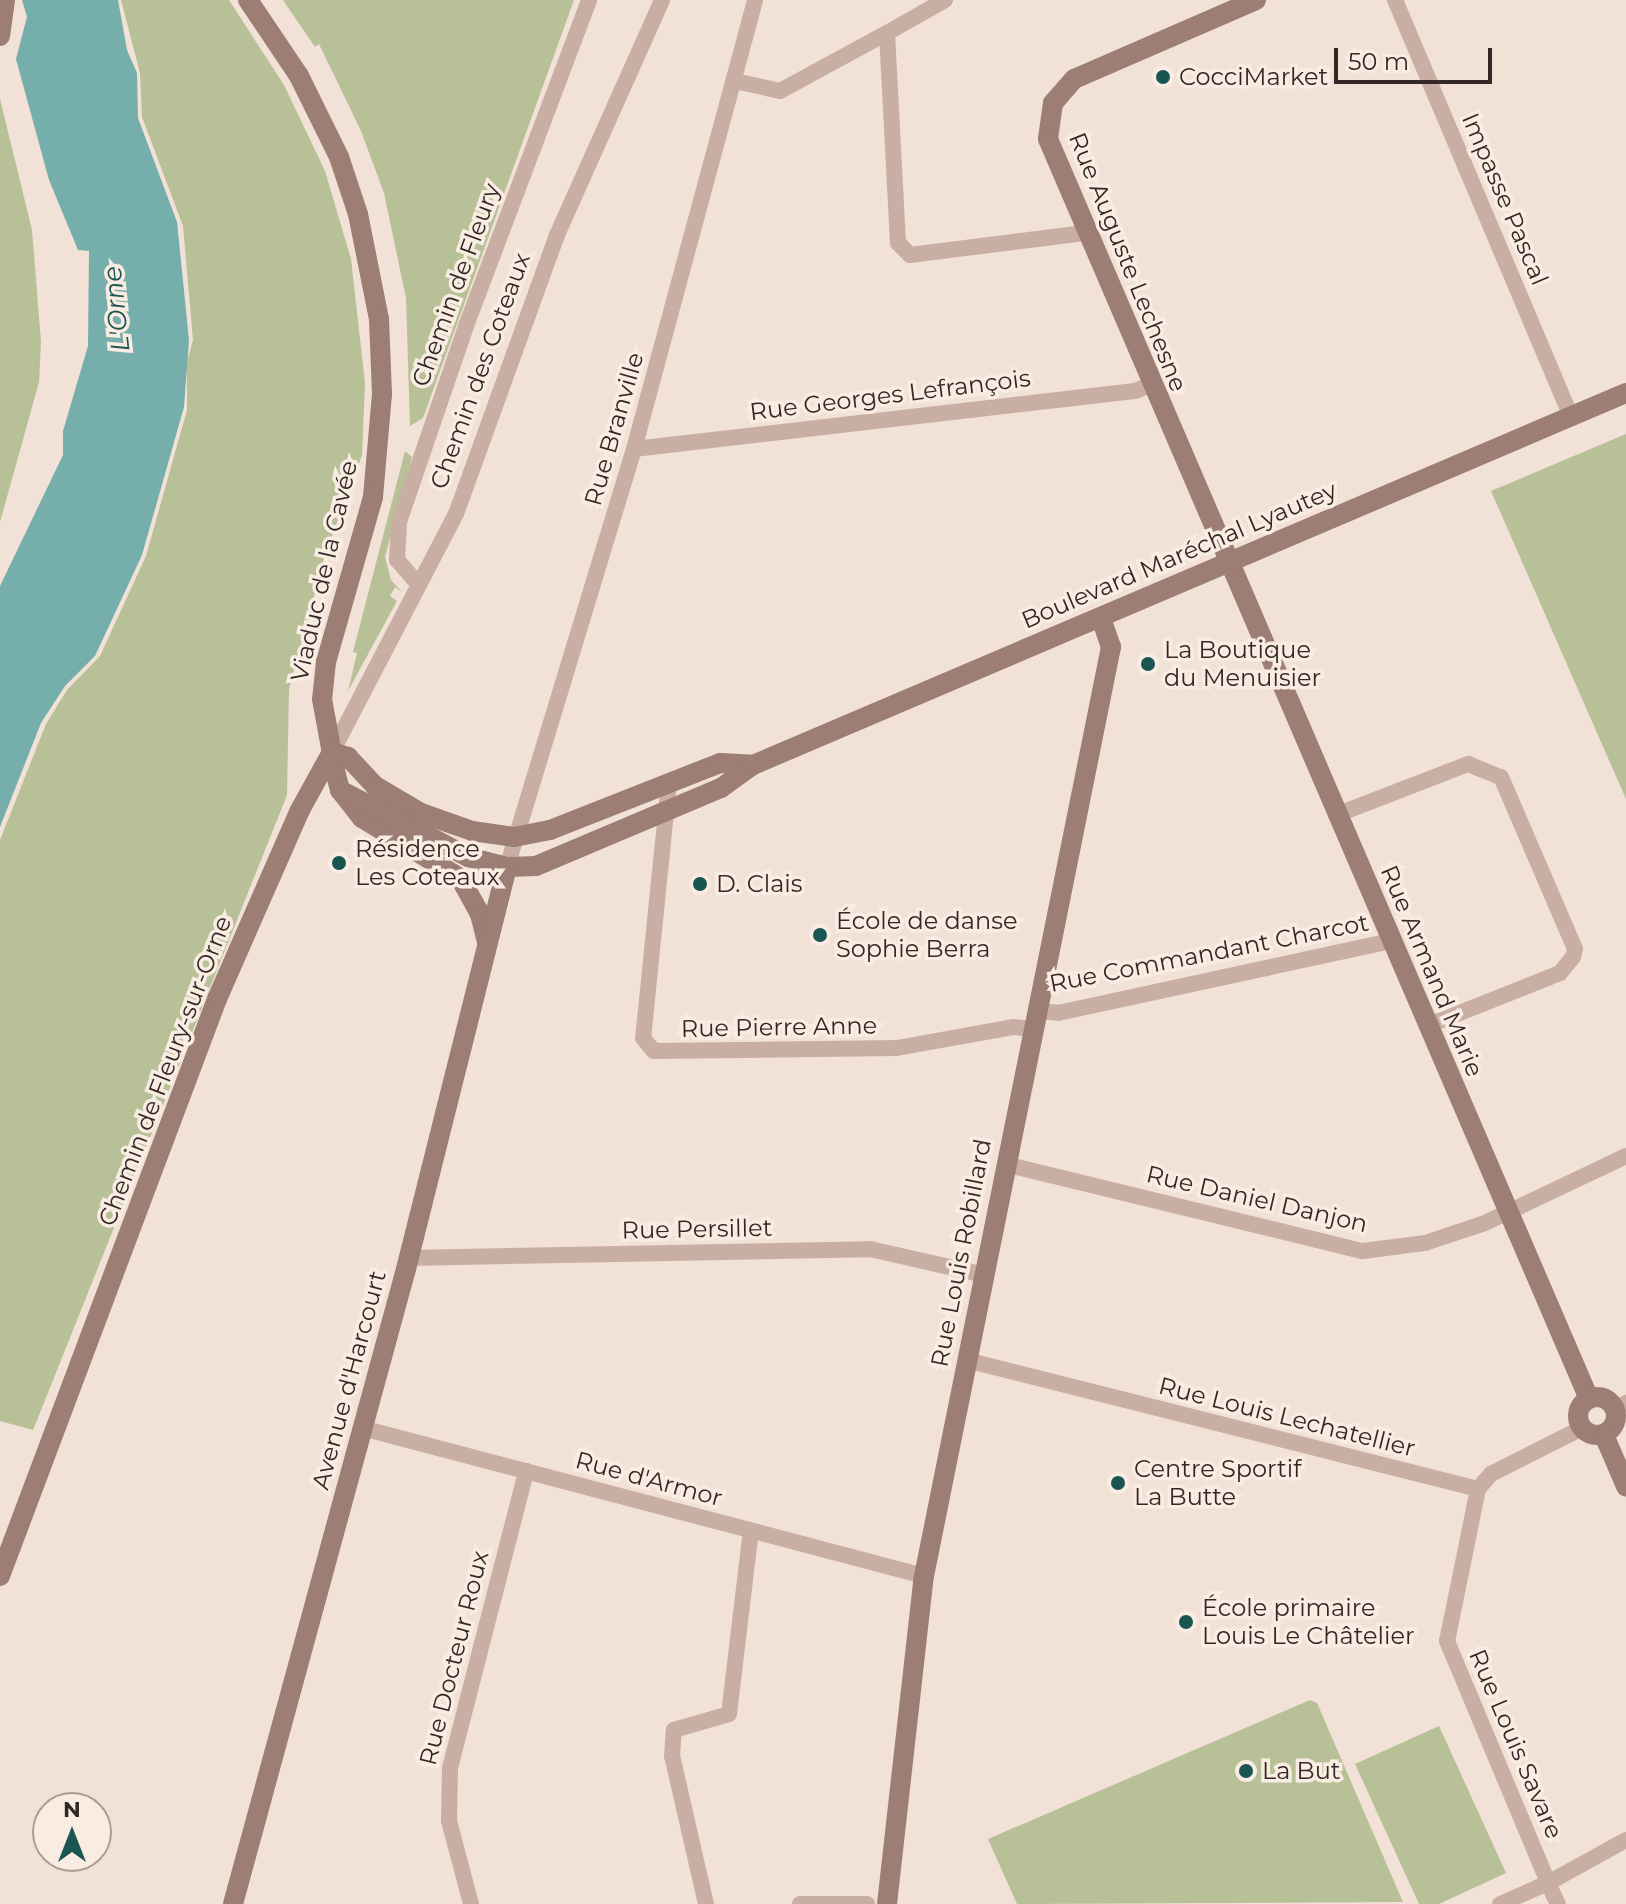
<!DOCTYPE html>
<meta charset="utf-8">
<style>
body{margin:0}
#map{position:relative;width:1626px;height:1904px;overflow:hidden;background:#f1e1d6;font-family:Montserrat,sans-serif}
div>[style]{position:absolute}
.green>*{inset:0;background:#b7c097}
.water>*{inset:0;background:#75aeaa}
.street>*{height:16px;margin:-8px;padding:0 8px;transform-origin:8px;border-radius:8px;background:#c9afa3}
.secondary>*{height:20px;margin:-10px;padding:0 10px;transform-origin:10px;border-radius:10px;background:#9c7e74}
.secondary>.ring{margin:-10px;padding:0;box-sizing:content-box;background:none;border:20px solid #9c7e74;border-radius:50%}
.dots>*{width:22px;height:22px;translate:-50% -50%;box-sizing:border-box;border:4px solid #f9ece2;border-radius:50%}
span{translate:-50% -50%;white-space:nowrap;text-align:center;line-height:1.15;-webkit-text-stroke:7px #f9ece2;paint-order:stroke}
.poi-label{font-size:24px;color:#332825}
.left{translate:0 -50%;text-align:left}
.street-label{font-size:24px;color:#332825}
.water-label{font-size:26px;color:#1a5552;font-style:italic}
.north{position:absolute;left:32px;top:1792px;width:80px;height:80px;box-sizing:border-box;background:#f9ece2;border:2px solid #aa9e96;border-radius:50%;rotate:0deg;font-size:22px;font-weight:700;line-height:32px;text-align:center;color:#332825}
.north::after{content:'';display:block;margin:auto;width:28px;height:36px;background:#1a5552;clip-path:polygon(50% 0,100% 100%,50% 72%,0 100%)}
.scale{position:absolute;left:1334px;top:48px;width:158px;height:36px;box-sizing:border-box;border:4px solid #332825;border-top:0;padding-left:10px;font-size:24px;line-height:28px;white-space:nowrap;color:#332825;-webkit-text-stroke:6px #f9ece2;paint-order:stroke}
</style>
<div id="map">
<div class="green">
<div style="clip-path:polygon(121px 0,229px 0,284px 85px,325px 171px,351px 259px,365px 383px,362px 455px,326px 552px,289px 689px,287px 795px,33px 1430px,0 1421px,0 840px,46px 724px,67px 690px,100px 656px,146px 556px,187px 410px,187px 362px,193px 340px,183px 226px,142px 117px,140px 73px)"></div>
<div style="clip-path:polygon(283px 0,574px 0,423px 418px,410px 426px,406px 298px,384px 193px,361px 131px,319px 44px,315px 47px)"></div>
<div style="clip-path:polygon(0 99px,32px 230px,41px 342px,39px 382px,0 522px)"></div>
<div style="clip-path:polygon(1626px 434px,1626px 799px,1491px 491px)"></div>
<div style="clip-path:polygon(405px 451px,412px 457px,385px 557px,391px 580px,402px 592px,395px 587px,390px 596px,397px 601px,348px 691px,357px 653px,353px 652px)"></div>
<div style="clip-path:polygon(1310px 1700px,1317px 1703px,1403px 1902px,1017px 1904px,988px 1839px)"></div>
<div style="clip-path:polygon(1439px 1726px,1506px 1873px,1439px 1904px,1419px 1904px,1355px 1764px)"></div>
</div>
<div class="water">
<div style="clip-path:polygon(22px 0,118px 0,127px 50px,137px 73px,138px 118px,177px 222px,189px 340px,184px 407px,142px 555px,95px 656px,65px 686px,41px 723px,0 827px,0 586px,63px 455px,63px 431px,88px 346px,89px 251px,78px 250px,49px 180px,16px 59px,27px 17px)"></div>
</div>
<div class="street">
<div style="left:945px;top:0;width:67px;rotate:150.4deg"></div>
<div style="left:887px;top:33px;width:210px;rotate:87deg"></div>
<div style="left:898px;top:243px;width:17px;rotate:45deg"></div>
<div style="left:910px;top:255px;width:176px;rotate:-7.2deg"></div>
<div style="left:1395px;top:0;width:452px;rotate:67.1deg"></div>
<div style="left:735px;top:81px;width:46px;rotate:12.5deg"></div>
<div style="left:780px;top:91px;width:122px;rotate:-28.5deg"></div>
<div style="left:634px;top:449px;width:504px;rotate:-6.6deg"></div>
<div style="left:1135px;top:391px;width:16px;rotate:-22deg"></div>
<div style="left:418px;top:584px;width:32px;rotate:-131deg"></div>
<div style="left:397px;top:560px;width:38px;rotate:-87deg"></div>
<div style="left:399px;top:522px;width:207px;rotate:-71.1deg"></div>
<div style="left:466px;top:326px;width:348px;rotate:-69.3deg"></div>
<div style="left:332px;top:752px;width:268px;rotate:-62.5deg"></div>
<div style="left:456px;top:514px;width:297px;rotate:-70.1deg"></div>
<div style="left:557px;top:235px;width:257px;rotate:-65.9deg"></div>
<div style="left:669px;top:783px;width:256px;rotate:95.8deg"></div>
<div style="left:643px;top:1038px;width:17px;rotate:50deg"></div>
<div style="left:654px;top:1051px;width:243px;rotate:-0.7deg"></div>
<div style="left:897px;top:1048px;width:119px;rotate:-10.2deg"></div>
<div style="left:1014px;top:1027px;width:19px;rotate:6deg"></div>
<div style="left:1336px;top:815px;width:142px;rotate:-21.1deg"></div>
<div style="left:1468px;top:764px;width:35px;rotate:22deg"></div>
<div style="left:1501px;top:777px;width:187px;rotate:66.7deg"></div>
<div style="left:1575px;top:949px;width:8px;rotate:104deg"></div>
<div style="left:1573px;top:957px;width:21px;rotate:129deg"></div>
<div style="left:1560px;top:973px;width:143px;rotate:158.3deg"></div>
<div style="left:507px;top:867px;width:437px;rotate:-73.1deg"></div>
<div style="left:634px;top:449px;width:465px;rotate:-74.9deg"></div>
<div style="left:1037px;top:1011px;width:21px;rotate:5deg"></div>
<div style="left:1058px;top:1013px;width:340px;rotate:-12.2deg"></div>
<div style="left:1005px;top:1164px;width:368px;rotate:13.7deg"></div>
<div style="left:1363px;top:1251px;width:63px;rotate:-7.4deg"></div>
<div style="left:1425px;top:1243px;width:63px;rotate:-18.4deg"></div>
<div style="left:1485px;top:1223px;width:156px;rotate:-25.4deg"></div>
<div style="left:409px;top:1258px;width:461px;rotate:-1.1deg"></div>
<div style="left:870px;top:1249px;width:117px;rotate:12.8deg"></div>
<div style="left:966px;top:1360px;width:528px;rotate:14.14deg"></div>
<div style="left:1615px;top:1409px;width:13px;rotate:-29deg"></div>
<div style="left:362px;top:1428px;width:581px;rotate:14.75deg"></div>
<div style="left:1582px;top:1428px;width:102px;rotate:153.2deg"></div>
<div style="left:1491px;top:1474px;width:20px;rotate:131deg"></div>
<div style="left:1478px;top:1489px;width:155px;rotate:101.5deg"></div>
<div style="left:1447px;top:1641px;width:262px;rotate:67.3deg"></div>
<div style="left:1548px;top:1883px;width:89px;rotate:-28.9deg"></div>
<div style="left:471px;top:1904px;width:86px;rotate:-104.8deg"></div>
<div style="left:449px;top:1821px;width:53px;rotate:-88.9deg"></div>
<div style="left:450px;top:1768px;width:307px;rotate:-75.6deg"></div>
<div style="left:706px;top:1904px;width:152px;rotate:-102.9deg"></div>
<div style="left:672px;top:1756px;width:26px;rotate:-86deg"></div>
<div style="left:674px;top:1730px;width:57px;rotate:-16.2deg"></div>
<div style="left:729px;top:1714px;width:185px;rotate:-83.2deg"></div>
<div style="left:800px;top:1904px;width:67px"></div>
<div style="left:1500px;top:1904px;width:52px;rotate:-23.6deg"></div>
<div style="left:1548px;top:1883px;width:23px;rotate:65deg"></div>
</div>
<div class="secondary">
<div style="left:248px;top:0;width:92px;rotate:56.1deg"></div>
<div style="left:299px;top:76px;width:90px;rotate:63.7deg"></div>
<div style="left:339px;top:157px;width:60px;rotate:71.6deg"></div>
<div style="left:358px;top:214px;width:107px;rotate:78.7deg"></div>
<div style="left:379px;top:319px;width:75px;rotate:87.7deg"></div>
<div style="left:382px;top:394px;width:103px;rotate:95deg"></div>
<div style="left:373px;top:497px;width:172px;rotate:105.9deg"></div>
<div style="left:326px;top:662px;width:37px;rotate:96deg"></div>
<div style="left:322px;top:699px;width:77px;rotate:79.6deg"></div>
<div style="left:336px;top:775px;width:16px;rotate:75deg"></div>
<div style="left:340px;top:790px;width:36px;rotate:52deg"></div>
<div style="left:362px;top:818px;width:115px;rotate:31.5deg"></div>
<div style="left:460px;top:878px;width:41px;rotate:60.9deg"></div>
<div style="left:480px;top:914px;width:30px;rotate:76deg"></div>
<div style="left:1256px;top:0;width:198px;rotate:156.5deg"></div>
<div style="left:1074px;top:79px;width:32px;rotate:131deg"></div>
<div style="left:1053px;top:103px;width:36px;rotate:98deg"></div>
<div style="left:1048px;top:139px;width:1371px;rotate:66.76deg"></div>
<div style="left:0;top:36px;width:36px;rotate:-82deg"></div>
<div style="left:332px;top:752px;width:17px;rotate:17deg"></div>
<div style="left:348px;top:757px;width:40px;rotate:47deg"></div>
<div style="left:375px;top:786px;width:53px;rotate:30.4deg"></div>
<div style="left:421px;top:813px;width:54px;rotate:19.4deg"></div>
<div style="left:472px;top:831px;width:42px;rotate:8.1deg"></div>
<div style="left:514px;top:837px;width:37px;rotate:-11deg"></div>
<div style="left:550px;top:830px;width:183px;rotate:-21.5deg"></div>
<div style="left:720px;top:763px;width:33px;rotate:3deg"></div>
<div style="left:340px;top:790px;width:144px;rotate:27.6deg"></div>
<div style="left:468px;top:857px;width:40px;rotate:14.4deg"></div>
<div style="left:507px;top:867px;width:29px;rotate:-2deg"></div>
<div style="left:536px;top:866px;width:201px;rotate:-22.9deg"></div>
<div style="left:721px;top:788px;width:39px;rotate:-36deg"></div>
<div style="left:753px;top:765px;width:949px;rotate:-23.08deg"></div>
<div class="ring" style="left:1578px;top:1397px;width:18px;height:18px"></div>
<div style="left:1604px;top:1435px;width:56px;rotate:66.7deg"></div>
<div style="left:0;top:1576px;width:616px;rotate:-69.39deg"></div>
<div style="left:217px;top:999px;width:206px;rotate:-66.3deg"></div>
<div style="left:300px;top:810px;width:66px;rotate:-61.1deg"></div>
<div style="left:233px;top:1904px;width:658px;rotate:-74.76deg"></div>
<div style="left:406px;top:1269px;width:414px;rotate:-75.9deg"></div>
<div style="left:887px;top:1904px;width:330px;rotate:-83.6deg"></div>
<div style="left:924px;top:1576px;width:948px;rotate:-78.62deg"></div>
<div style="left:1111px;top:647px;width:31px;rotate:-109deg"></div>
</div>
<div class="dots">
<div style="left:1163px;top:77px;background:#1a5552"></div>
<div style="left:1148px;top:664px;background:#1a5552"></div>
<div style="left:339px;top:863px;background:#1a5552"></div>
<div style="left:700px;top:884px;background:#1a5552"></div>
<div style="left:820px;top:935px;background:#1a5552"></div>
<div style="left:1118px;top:1483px;background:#1a5552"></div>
<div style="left:1186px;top:1622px;background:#1a5552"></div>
<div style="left:1246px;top:1771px;background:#1a5552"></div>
</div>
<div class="poi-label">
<span class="left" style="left:1179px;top:77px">CocciMarket</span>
<span class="left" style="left:1164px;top:664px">La Boutique<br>du Menuisier</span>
<span class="left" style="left:355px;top:863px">Résidence<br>Les Coteaux</span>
<span class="left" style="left:716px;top:884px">D. Clais</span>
<span class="left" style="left:836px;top:935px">École de danse<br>Sophie Berra</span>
<span class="left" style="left:1134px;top:1483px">Centre Sportif<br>La Butte</span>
<span class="left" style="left:1202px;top:1622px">École primaire<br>Louis Le Châtelier</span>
<span class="left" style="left:1262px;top:1771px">La But</span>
</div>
<div class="street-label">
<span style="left:1505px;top:199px;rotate:67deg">Impasse Pascal</span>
<span style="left:1128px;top:262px;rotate:68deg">Rue Auguste Lechesne</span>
<span style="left:456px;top:285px;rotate:-70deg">Chemin de Fleury</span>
<span style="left:480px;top:371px;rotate:-70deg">Chemin des Coteaux</span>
<span style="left:890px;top:395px;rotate:-7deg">Rue Georges Lefrançois</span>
<span style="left:614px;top:429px;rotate:-74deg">Rue Branville</span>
<span style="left:1179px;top:555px;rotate:-23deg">Boulevard Maréchal Lyautey</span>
<span style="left:324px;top:571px;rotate:-77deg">Viaduc de la Cavée</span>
<span style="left:1209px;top:953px;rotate:-11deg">Rue Commandant Charcot</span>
<span style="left:1432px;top:971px;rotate:67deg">Rue Armand Marie</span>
<span style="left:779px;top:1027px;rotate:-1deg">Rue Pierre Anne</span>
<span style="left:165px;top:1071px;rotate:-69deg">Chemin de Fleury-sur-Orne</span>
<span style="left:1257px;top:1199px;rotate:13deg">Rue Daniel Danjon</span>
<span style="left:697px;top:1229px;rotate:-1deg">Rue Persillet</span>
<span style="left:961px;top:1253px;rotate:-79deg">Rue Louis Robillard</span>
<span style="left:349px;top:1380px;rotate:-75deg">Avenue d'Harcourt</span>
<span style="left:1287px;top:1417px;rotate:14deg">Rue Louis Lechatellier</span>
<span style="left:649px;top:1479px;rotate:15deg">Rue d'Armor</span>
<span style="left:454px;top:1658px;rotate:-76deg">Rue Docteur Roux</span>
<span style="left:1516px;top:1744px;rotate:67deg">Rue Louis Savare</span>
</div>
<div class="water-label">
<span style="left:117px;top:309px;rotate:-96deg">L'Orne</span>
</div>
<div class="north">N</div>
<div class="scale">50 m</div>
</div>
